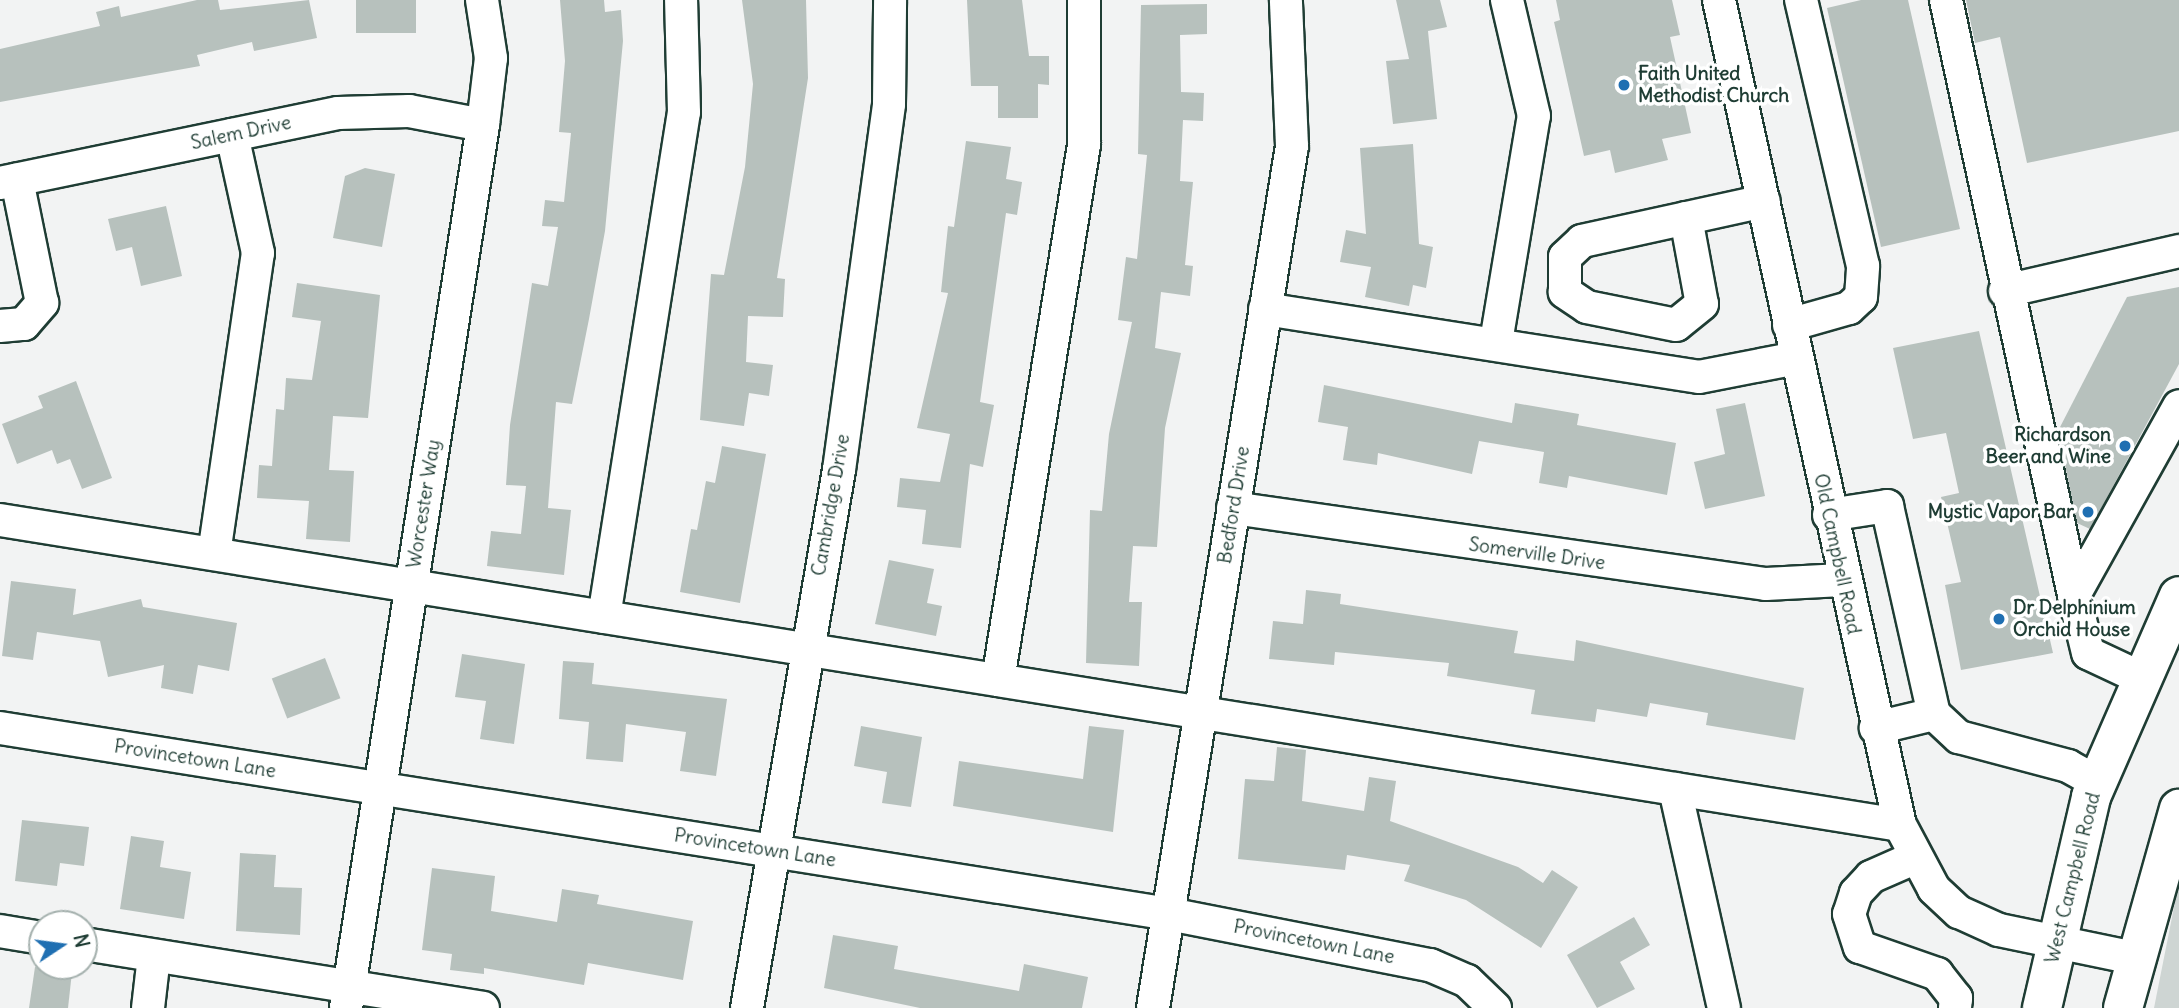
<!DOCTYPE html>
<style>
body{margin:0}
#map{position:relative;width:2179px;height:1008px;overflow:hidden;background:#f2f3f3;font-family:Delius,sans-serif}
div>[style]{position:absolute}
.green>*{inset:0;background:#ced5d3}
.building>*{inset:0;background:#b7c1bd;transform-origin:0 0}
.roads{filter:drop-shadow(2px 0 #1f3d34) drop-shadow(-2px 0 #1f3d34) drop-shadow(0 2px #1f3d34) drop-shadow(0 -2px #1f3d34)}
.minor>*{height:32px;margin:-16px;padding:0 16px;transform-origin:16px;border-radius:16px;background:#fff}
.major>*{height:38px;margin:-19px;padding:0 19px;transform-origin:19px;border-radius:19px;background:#fff}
.dots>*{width:19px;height:19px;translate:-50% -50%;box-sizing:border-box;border:4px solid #fff;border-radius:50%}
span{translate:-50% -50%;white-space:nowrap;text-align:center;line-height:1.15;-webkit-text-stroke:7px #fff;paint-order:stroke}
.poi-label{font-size:19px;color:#1f3d34;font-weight:700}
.left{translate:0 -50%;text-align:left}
.right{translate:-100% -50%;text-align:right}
.street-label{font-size:19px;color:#1f3d34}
.north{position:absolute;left:28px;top:910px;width:70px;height:70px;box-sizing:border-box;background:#fff;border:2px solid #a5b1ae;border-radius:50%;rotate:77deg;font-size:19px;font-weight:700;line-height:28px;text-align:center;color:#1f3d34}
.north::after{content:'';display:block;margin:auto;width:24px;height:32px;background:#1f6fb2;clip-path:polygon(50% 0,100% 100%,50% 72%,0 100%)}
</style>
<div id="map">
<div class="green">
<div style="clip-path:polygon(2179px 882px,2179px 1008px,2154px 1008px)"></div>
</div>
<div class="building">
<div style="clip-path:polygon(197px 0,218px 0,220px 10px,309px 0,317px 38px,254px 51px,252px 42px,197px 55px,200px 66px,0 102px,0 49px,100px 26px,96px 12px,119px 6px,121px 17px)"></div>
<div style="left:356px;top:0;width:60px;height:33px"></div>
<div style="clip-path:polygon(560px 0,604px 0,605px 12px,621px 10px,623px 41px,605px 231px,589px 319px,572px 404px,556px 402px,548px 508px,571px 510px,564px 575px,487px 566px,491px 531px,521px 534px,526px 486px,506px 485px,510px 425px,532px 283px,548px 286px,558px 227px,542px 226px,545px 200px,564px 202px,571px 133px,559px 132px,565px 61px)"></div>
<div style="clip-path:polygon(742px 0,806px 0,808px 78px,777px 278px,785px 279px,783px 317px,748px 316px,746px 362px,773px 365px,769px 396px,749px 393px,744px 426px,700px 420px,711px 274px,724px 275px,745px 167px,753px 84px)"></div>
<div style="clip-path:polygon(967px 0,1022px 0,1029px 56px,1049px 56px,1049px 85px,1038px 84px,1038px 118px,998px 118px,998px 86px,971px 86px)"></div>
<div style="clip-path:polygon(1396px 0,1440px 0,1447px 27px,1428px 31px,1437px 119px,1393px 124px,1386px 61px,1409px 59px)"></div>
<div style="clip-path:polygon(1556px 0,1672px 0,1680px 35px,1670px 37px,1691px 133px,1662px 139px,1668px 160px,1615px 173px,1610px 150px,1584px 156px,1554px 22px,1560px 20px)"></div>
<div style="clip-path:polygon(1861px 0,1908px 0,1960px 229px,1881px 247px,1827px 8px)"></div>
<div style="clip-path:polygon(1966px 0,2179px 0,2179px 131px,2027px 163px,2000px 37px,1975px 43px)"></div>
<div style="clip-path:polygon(1207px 4px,1207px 34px,1180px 35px,1181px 92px,1204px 93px,1203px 121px,1183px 120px,1180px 181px,1193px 182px,1185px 265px,1193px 266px,1190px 296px,1161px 292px,1155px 348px,1181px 353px,1165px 428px,1157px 547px,1133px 546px,1129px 602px,1142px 602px,1139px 666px,1086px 663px,1090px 510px,1102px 511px,1109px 434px,1132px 322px,1118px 320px,1126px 257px,1137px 259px,1147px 155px,1138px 154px,1141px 5px)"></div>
<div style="clip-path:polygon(966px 141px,1011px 147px,1006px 179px,1022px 182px,1017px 215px,1006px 213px,980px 402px,994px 405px,983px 467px,970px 464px,961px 548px,922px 544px,926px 510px,897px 507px,900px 478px,940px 482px,950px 434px,917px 428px,948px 293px,941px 292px,948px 226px,954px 227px)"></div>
<div style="clip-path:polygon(1413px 144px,1419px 244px,1433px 247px,1426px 288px,1413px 285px,1409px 306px,1365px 297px,1371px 267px,1340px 262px,1346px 230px,1366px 234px,1360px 148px)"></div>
<div style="clip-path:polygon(365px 168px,395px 174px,382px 247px,333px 238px,345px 176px)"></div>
<div style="clip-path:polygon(166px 206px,182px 276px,141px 286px,132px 247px,116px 251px,108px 219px)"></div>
<div style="clip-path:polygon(297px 283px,380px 295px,368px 418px,333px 416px,329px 470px,354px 471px,350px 542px,306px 539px,309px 501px,257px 498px,259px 465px,272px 466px,276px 409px,284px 410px,286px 378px,312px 380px,321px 321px,292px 317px)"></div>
<div style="clip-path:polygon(2179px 287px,2179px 364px,2090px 529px,2077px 523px,2058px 431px,2127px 297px)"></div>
<div style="clip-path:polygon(1979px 331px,2053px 653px,1961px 670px,1945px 585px,1961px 582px,1941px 497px,1959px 493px,1946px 433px,1913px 439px,1893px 348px)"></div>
<div style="clip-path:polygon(76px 381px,112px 478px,82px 489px,70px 459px,57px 464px,52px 450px,17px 464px,2px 424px,43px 408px,38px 396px)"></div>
<div style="clip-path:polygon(1324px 385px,1512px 423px,1515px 403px,1579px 414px,1577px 425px,1676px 443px,1667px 495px,1569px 476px,1567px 488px,1539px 483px,1544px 452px,1479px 441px,1472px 474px,1378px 453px,1377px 465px,1343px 460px,1348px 427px,1318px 422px)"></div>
<div style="clip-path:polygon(1745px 403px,1765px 496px,1705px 509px,1694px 462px,1725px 454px,1716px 409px)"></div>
<div style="clip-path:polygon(722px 446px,766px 454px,740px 603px,680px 592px,691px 529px,697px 530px,706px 481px,715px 483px)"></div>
<div style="clip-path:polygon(889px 560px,934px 569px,927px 603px,942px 606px,936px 636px,875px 624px)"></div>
<div style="clip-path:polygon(11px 581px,76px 589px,73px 615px,141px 599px,143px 607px,237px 623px,229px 671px,198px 665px,193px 694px,161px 688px,164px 665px,108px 677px,100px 641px,37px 632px,33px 660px,2px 656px)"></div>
<div style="clip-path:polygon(1306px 590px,1341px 594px,1340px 604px,1518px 631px,1514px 653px,1574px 661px,1576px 640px,1804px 688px,1795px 740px,1706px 725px,1708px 713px,1650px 703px,1647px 717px,1597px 709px,1595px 722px,1531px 714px,1535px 690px,1447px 676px,1449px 663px,1335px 652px,1334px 665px,1269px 659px,1273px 621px,1303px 624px)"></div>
<div style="clip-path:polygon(462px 654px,525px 664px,514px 744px,480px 739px,486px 701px,455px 697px)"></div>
<div style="left:325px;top:658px;width:43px;height:57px;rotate:69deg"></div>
<div style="clip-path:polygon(563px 661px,594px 663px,592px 684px,727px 699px,716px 776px,680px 771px,686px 732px,626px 724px,623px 762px,586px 759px,589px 722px,559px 719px)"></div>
<div style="clip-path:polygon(861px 726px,922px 737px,911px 807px,882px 803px,887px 772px,854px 766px)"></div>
<div style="clip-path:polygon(1089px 726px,1124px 730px,1113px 832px,953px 806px,959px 761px,1083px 779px)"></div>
<div style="clip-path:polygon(1277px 747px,1306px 750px,1302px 801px,1364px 811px,1369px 777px,1396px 781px,1390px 821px,1518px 867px,1543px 883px,1552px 870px,1578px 887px,1541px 948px,1466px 900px,1404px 881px,1410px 865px,1347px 855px,1345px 870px,1238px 859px,1245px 779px,1274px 781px)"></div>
<div style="clip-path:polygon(22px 820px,89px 827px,84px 866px,60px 863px,57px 886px,15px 881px)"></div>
<div style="clip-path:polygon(131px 836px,164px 841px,160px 867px,191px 872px,184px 919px,120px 909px)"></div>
<div style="clip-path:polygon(240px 853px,276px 855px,274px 887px,302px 888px,300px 935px,236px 931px)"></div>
<div style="clip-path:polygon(432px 868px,495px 876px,491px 911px,557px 922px,562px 889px,599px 895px,597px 904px,693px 921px,683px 980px,588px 963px,584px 985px,484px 968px,484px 974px,450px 970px,452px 954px,422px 950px)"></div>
<div style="clip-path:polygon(1634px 917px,1650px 945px,1620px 962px,1635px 989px,1597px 1008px,1567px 955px)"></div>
<div style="clip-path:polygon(833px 935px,898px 946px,894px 969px,1019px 991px,1024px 964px,1088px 977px,1082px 1008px,920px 1008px,824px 988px)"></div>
<div style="clip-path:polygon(35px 967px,72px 972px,68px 1008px,29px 1008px)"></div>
</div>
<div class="roads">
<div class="minor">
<div style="left:1719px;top:0;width:845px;rotate:77.63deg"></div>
<div style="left:1900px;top:825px;width:72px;rotate:62deg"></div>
<div style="left:1934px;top:889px;width:34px;rotate:43deg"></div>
<div style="left:1959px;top:912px;width:44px;rotate:24.2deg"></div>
<div style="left:1999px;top:930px;width:138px;rotate:11.7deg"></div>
<div style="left:1946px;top:0;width:609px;rotate:77.86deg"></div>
<div style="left:0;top:183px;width:345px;rotate:-11.7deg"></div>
<div style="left:338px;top:113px;width:71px;rotate:-1.6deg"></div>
<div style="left:409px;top:111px;width:75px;rotate:10.7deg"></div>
<div style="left:1686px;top:218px;width:87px;rotate:79.5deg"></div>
<div style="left:1702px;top:304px;width:33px;rotate:141deg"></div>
<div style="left:1676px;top:325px;width:91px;rotate:-168.6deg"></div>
<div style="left:1587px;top:307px;width:27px;rotate:-146deg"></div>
<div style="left:1565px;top:292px;width:35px;rotate:-90deg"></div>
<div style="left:1565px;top:257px;width:23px;rotate:-43deg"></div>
<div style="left:1582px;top:241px;width:186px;rotate:-12.4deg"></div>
<div style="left:2005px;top:291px;width:179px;rotate:-12.9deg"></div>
<div style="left:1265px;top:309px;width:439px;rotate:8.9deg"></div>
<div style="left:1699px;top:377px;width:100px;rotate:-11deg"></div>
<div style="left:1789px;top:325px;width:62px;rotate:-15.8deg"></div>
<div style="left:1849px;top:308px;width:16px;rotate:-43deg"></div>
<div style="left:1861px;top:297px;width:31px;rotate:-86deg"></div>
<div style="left:1863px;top:266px;width:273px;rotate:-103.1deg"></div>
<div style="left:0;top:326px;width:24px;rotate:-5deg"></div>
<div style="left:24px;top:324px;width:28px;rotate:-49deg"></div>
<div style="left:42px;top:303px;width:126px;rotate:-101.5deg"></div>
<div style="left:1496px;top:342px;width:229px;rotate:-80.5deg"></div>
<div style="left:1534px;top:116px;width:119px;rotate:-103.1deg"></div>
<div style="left:1233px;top:508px;width:538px;rotate:8.12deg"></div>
<div style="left:1766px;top:584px;width:76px;rotate:-3deg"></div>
<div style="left:1829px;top:515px;width:59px;rotate:-8.8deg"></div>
<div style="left:1887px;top:506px;width:213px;rotate:77.3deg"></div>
<div style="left:1934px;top:714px;width:60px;rotate:166.4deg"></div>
<div style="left:0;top:520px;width:1924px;rotate:9.12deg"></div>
<div style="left:214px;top:554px;width:304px;rotate:-81.7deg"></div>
<div style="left:258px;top:253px;width:121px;rotate:-102.4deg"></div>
<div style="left:604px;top:617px;width:511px;rotate:-81deg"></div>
<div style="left:684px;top:112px;width:112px;rotate:-91.5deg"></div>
<div style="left:2139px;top:677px;width:56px;rotate:-154.8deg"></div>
<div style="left:2088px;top:653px;width:60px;rotate:-103.6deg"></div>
<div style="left:2074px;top:595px;width:216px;rotate:-60.9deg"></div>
<div style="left:998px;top:680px;width:542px;rotate:-80.87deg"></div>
<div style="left:1084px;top:145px;width:145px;rotate:-90deg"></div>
<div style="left:1934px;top:714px;width:34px;rotate:43deg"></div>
<div style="left:1959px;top:737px;width:113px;rotate:14.9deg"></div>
<div style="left:2068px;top:766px;width:33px;rotate:29deg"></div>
<div style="left:0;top:728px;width:1184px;rotate:9.04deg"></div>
<div style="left:1169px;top:914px;width:266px;rotate:11.1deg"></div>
<div style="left:1430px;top:965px;width:40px;rotate:23.4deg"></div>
<div style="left:1467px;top:981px;width:39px;rotate:44deg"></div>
<div style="left:1675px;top:789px;width:224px;rotate:77.4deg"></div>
<div style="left:1914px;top:858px;width:47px;rotate:156.2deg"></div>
<div style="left:1871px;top:877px;width:22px;rotate:133deg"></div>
<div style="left:1856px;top:893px;width:22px;rotate:108deg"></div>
<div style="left:1849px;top:914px;width:35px;rotate:72deg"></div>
<div style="left:1860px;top:947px;width:82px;rotate:19.3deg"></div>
<div style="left:1937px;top:974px;width:31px;rotate:52deg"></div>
<div style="left:1956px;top:998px;width:10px;rotate:96deg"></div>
<div style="left:0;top:931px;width:43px;rotate:9.5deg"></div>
<div style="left:84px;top:944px;width:404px;rotate:9.1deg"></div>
<div style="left:148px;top:1008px;width:52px;rotate:-83.4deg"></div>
<div style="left:346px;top:1008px;width:894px;rotate:-81.18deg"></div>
<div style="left:483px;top:125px;width:67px;rotate:-83.2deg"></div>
<div style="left:491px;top:58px;width:59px;rotate:-98.8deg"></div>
<div style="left:747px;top:1008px;width:546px;rotate:-80.3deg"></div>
<div style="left:839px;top:470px;width:369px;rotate:-82.2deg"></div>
<div style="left:889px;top:104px;width:104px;rotate:-89.4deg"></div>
<div style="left:1153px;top:1008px;width:873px;rotate:-80.84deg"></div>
<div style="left:1292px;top:146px;width:146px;rotate:-92.4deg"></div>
</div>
<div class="major">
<div style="left:2042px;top:1008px;width:217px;rotate:-76.9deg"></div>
<div style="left:2091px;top:797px;width:219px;rotate:-66.4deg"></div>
<div style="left:2123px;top:1008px;width:207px;rotate:-74.3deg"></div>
</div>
</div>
<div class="dots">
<div style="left:1624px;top:85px;background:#1f6fb2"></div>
<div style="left:2125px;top:446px;background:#1f6fb2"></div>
<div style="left:2088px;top:512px;background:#1f6fb2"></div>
<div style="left:1999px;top:619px;background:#1f6fb2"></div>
</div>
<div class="poi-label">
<span class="left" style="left:1638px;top:85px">Faith United<br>Methodist Church</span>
<span class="right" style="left:2111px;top:446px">Richardson<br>Beer and Wine</span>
<span class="right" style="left:2074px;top:512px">Mystic Vapor Bar</span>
<span class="left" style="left:2013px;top:619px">Dr Delphinium<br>Orchid House</span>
</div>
<div class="street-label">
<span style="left:241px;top:133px;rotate:-12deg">Salem Drive</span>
<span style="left:424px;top:504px;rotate:-81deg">Worcester Way</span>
<span style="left:831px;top:505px;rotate:-80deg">Cambridge Drive</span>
<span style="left:1234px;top:505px;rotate:-81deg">Bedford Drive</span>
<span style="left:1537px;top:554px;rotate:8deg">Somerville Drive</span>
<span style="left:1837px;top:554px;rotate:78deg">Old Campbell Road</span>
<span style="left:195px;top:759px;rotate:9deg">Provincetown Lane</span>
<span style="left:755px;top:848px;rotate:9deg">Provincetown Lane</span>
<span style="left:2073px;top:878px;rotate:-76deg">West Campbell Road</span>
<span style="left:1314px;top:942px;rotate:11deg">Provincetown Lane</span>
</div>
<div class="north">N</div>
</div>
